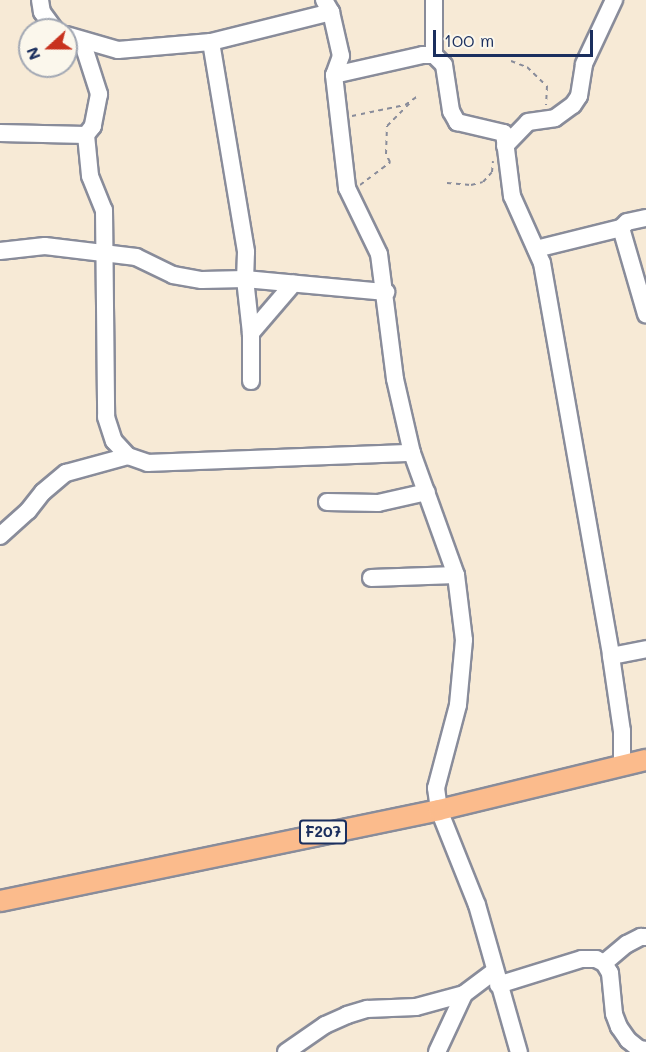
<!DOCTYPE html>
<style>
body{margin:0}
#map{position:relative;width:646px;height:1052px;overflow:hidden;background:#f7ead6;font-family:Mali,sans-serif}
div>[style]{position:absolute}
.path>*{height:2px;margin-top:-1px;transform-origin:0;background:repeating-linear-gradient(90deg,#898c9a 0 4.5px,transparent 0 9px)}
.roads{filter:drop-shadow(2px 0 #898c9a) drop-shadow(-2px 0 #898c9a) drop-shadow(0 2px #898c9a) drop-shadow(0 -2px #898c9a)}
.minor>*{height:16px;margin:-8px;padding:0 8px;transform-origin:8px;border-radius:8px;background:#fff}
.major>*{height:20px;margin:-10px;padding:0 10px;transform-origin:10px;border-radius:10px;background:#fbbb8c}
span{translate:-50% -50%;white-space:nowrap;text-align:center;line-height:1.15;-webkit-text-stroke:4.5px #fbf7ec;paint-order:stroke}
.shield-label span{padding:2px 4px;background:#fbf7ec;border:2px solid;border-radius:4px;-webkit-text-stroke-width:0}
.shield-label{font-size:15px;color:#1b2f5e;font-weight:700}
.north{position:absolute;left:18px;top:18px;width:60px;height:60px;box-sizing:border-box;background:#fbf7ec;border:2px solid #a1a7b3;border-radius:50%;rotate:249deg;font-size:16px;font-weight:700;line-height:24px;text-align:center;color:#1b2f5e}
.north::after{content:'';display:block;margin:auto;width:21px;height:27px;background:#c8321e;clip-path:polygon(50% 0,100% 100%,50% 72%,0 100%)}
.scale{position:absolute;left:433px;top:30px;width:160px;height:27px;box-sizing:border-box;border:3px solid #1b2f5e;border-top:0;padding-left:8px;font-size:18px;line-height:21px;white-space:nowrap;color:#1b2f5e;-webkit-text-stroke:4px #fbf7ec;paint-order:stroke}
</style>
<div id="map">
<div class="path">
<div style="left:511px;top:61px;width:17px;rotate:21deg"></div>
<div style="left:527px;top:67px;width:28px;rotate:44deg"></div>
<div style="left:547px;top:86px;width:19px;rotate:93deg"></div>
<div style="left:352px;top:116px;width:54px;rotate:-11.7deg"></div>
<div style="left:405px;top:105px;width:16px;rotate:-35deg"></div>
<div style="left:447px;top:183px;width:24px;rotate:5deg"></div>
<div style="left:471px;top:185px;width:12px;rotate:-14deg"></div>
<div style="left:483px;top:182px;width:13px;rotate:-48deg"></div>
<div style="left:492px;top:172px;width:11px;rotate:-85deg"></div>
<div style="left:360px;top:185px;width:38px;rotate:-37deg"></div>
<div style="left:390px;top:162px;width:9px;rotate:-117deg"></div>
<div style="left:386px;top:154px;width:28px;rotate:-88deg"></div>
<div style="left:387px;top:126px;width:33px;rotate:-45deg"></div>
</div>
<div class="roads">
<div class="minor">
<div style="left:40px;top:0;width:12px;rotate:81deg"></div>
<div style="left:42px;top:12px;width:22px;rotate:54deg"></div>
<div style="left:324px;top:0;width:14px;rotate:60deg"></div>
<div style="left:331px;top:12px;width:45px;rotate:77.2deg"></div>
<div style="left:341px;top:56px;width:20px;rotate:110deg"></div>
<div style="left:334px;top:75px;width:114px;rotate:83.4deg"></div>
<div style="left:347px;top:188px;width:73px;rotate:64.1deg"></div>
<div style="left:379px;top:254px;width:126px;rotate:82.7deg"></div>
<div style="left:395px;top:379px;width:76px;rotate:77.1deg"></div>
<div style="left:412px;top:453px;width:130px;rotate:70.2deg"></div>
<div style="left:456px;top:575px;width:65px;rotate:83deg"></div>
<div style="left:464px;top:640px;width:65px;rotate:95.3deg"></div>
<div style="left:458px;top:705px;width:86px;rotate:104.8deg"></div>
<div style="left:436px;top:788px;width:22px;rotate:82deg"></div>
<div style="left:439px;top:810px;width:102px;rotate:68.2deg"></div>
<div style="left:477px;top:905px;width:153px;rotate:74.1deg"></div>
<div style="left:434px;top:0;width:55px;rotate:90deg"></div>
<div style="left:66px;top:35px;width:54px;rotate:16.1deg"></div>
<div style="left:118px;top:50px;width:93px;rotate:-4.9deg"></div>
<div style="left:211px;top:42px;width:124px;rotate:-14deg"></div>
<div style="left:82px;top:41px;width:56px;rotate:72.2deg"></div>
<div style="left:99px;top:94px;width:33px;rotate:101deg"></div>
<div style="left:93px;top:126px;width:11px;rotate:128deg"></div>
<div style="left:86px;top:135px;width:41px;rotate:84.4deg"></div>
<div style="left:90px;top:176px;width:37px;rotate:68deg"></div>
<div style="left:104px;top:210px;width:207px;rotate:89.4deg"></div>
<div style="left:106px;top:417px;width:25px;rotate:72deg"></div>
<div style="left:114px;top:441px;width:21px;rotate:47deg"></div>
<div style="left:128px;top:456px;width:21px;rotate:19deg"></div>
<div style="left:148px;top:463px;width:264px;rotate:-2.2deg"></div>
<div style="left:211px;top:42px;width:213px;rotate:80.5deg"></div>
<div style="left:246px;top:252px;width:27px;rotate:92deg"></div>
<div style="left:245px;top:279px;width:54px;rotate:83.7deg"></div>
<div style="left:251px;top:333px;width:48px;rotate:90deg"></div>
<div style="left:334px;top:75px;width:91px;rotate:-12.7deg"></div>
<div style="left:423px;top:55px;width:11px"></div>
<div style="left:434px;top:55px;width:14px;rotate:45deg"></div>
<div style="left:444px;top:65px;width:47px;rotate:81.3deg"></div>
<div style="left:451px;top:111px;width:13px;rotate:61deg"></div>
<div style="left:457px;top:122px;width:48px;rotate:13.2deg"></div>
<div style="left:504px;top:133px;width:64px;rotate:82.8deg"></div>
<div style="left:512px;top:196px;width:73px;rotate:65.9deg"></div>
<div style="left:542px;top:263px;width:399px;rotate:80deg"></div>
<div style="left:611px;top:656px;width:76px;rotate:81.7deg"></div>
<div style="left:622px;top:731px;width:35px;rotate:90deg"></div>
<div style="left:0;top:133px;width:86px;rotate:1.3deg"></div>
<div style="left:505px;top:146px;width:33px;rotate:-46deg"></div>
<div style="left:528px;top:122px;width:27px;rotate:-8deg"></div>
<div style="left:555px;top:118px;width:22px;rotate:-36deg"></div>
<div style="left:573px;top:105px;width:11px;rotate:-56deg"></div>
<div style="left:579px;top:96px;width:32px;rotate:-81deg"></div>
<div style="left:584px;top:64px;width:71px;rotate:-64.9deg"></div>
<div style="left:621px;top:228px;width:90px;rotate:73.8deg"></div>
<div style="left:536px;top:249px;width:88px;rotate:-13.9deg"></div>
<div style="left:621px;top:228px;width:8px;rotate:-45deg"></div>
<div style="left:627px;top:222px;width:19px;rotate:-12deg"></div>
<div style="left:0;top:251px;width:45px;rotate:-6.3deg"></div>
<div style="left:45px;top:246px;width:92px;rotate:6.9deg"></div>
<div style="left:136px;top:257px;width:41px;rotate:25.9deg"></div>
<div style="left:173px;top:275px;width:29px;rotate:10deg"></div>
<div style="left:202px;top:280px;width:43px;rotate:-1.3deg"></div>
<div style="left:245px;top:279px;width:142px;rotate:5.3deg"></div>
<div style="left:251px;top:333px;width:65px;rotate:-49.4deg"></div>
<div style="left:327px;top:502px;width:51px;rotate:1.1deg"></div>
<div style="left:378px;top:503px;width:50px;rotate:-12.7deg"></div>
<div style="left:0;top:536px;width:38px;rotate:-42deg"></div>
<div style="left:28px;top:511px;width:24px;rotate:-52deg"></div>
<div style="left:43px;top:492px;width:30px;rotate:-40deg"></div>
<div style="left:66px;top:473px;width:64px;rotate:-15.3deg"></div>
<div style="left:371px;top:578px;width:85px;rotate:-2deg"></div>
<div style="left:611px;top:656px;width:36px;rotate:-11deg"></div>
<div style="left:604px;top:963px;width:30px;rotate:-40deg"></div>
<div style="left:627px;top:944px;width:16px;rotate:-27deg"></div>
<div style="left:641px;top:937px;width:5px"></div>
<div style="left:498px;top:985px;width:88px;rotate:-17.2deg"></div>
<div style="left:582px;top:959px;width:14px"></div>
<div style="left:596px;top:959px;width:9px;rotate:27deg"></div>
<div style="left:604px;top:963px;width:12px;rotate:59deg"></div>
<div style="left:610px;top:973px;width:41px;rotate:84.4deg"></div>
<div style="left:614px;top:1014px;width:14px;rotate:69deg"></div>
<div style="left:619px;top:1027px;width:16px;rotate:55deg"></div>
<div style="left:628px;top:1040px;width:14px;rotate:39deg"></div>
<div style="left:639px;top:1049px;width:7px;rotate:8deg"></div>
<div style="left:286px;top:1052px;width:47px;rotate:-34.7deg"></div>
<div style="left:325px;top:1025px;width:24px;rotate:-24deg"></div>
<div style="left:347px;top:1015px;width:21px;rotate:-17deg"></div>
<div style="left:367px;top:1009px;width:49px;rotate:-2.3deg"></div>
<div style="left:416px;top:1007px;width:50px;rotate:-15.2deg"></div>
<div style="left:437px;top:1052px;width:64px;rotate:-65deg"></div>
<div style="left:464px;top:994px;width:38px;rotate:-37deg"></div>
</div>
<div class="major">
<div style="left:0;top:901px;width:448px;rotate:-11.7deg"></div>
<div style="left:439px;top:810px;width:213px;rotate:-13.6deg"></div>
</div>
</div>
<div class="shield-label">
<span style="left:323px;top:832px">F207</span>
</div>
<div class="north">N</div>
<div class="scale">100 m</div>
</div>
